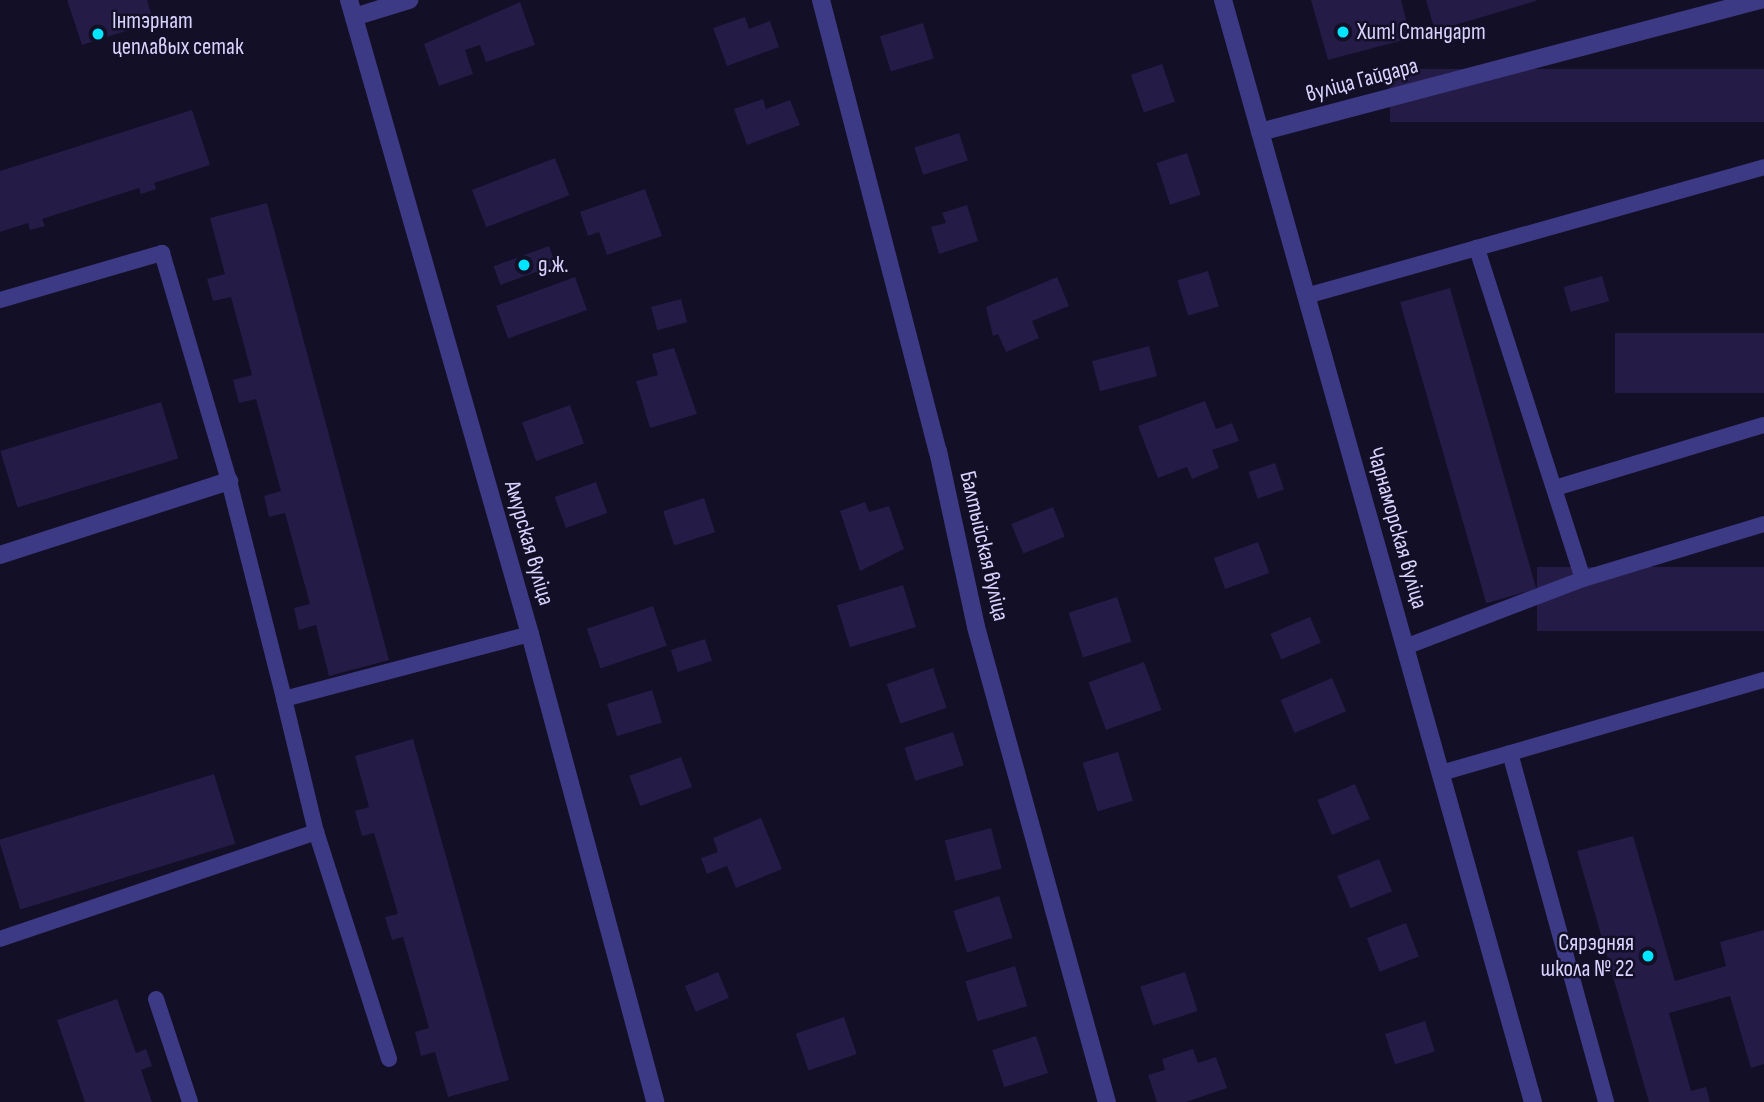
<!DOCTYPE html>
<meta charset="utf-8">
<style>
body{margin:0}
#map{position:relative;width:1764px;height:1102px;overflow:hidden;background:#130f26;font-family:"Sofia Sans Condensed",sans-serif}
div>[style]{position:absolute}
.building>*{inset:0;background:#241b47;transform-origin:0 0}
.service>*{height:16px;margin:-8px;padding:0 8px;transform-origin:8px;border-radius:8px;background:#3d3a85}
.minor>*{height:18px;margin:-9px;padding:0 9px;transform-origin:9px;border-radius:9px;background:#3d3a85}
.tertiary>*{height:18px;margin:-9px;padding:0 9px;transform-origin:9px;border-radius:9px;background:#3d3a85}
.dots>*{width:19px;height:19px;translate:-50% -50%;box-sizing:border-box;border:4px solid #130f26;border-radius:50%}
span{translate:-50% -50%;white-space:nowrap;text-align:center;line-height:1.15;-webkit-text-stroke:5px #130f26;paint-order:stroke}
.poi-label{font-size:23px;color:#d9d4ff}
.left{translate:0 -50%;text-align:left}
.right{translate:-100% -50%;text-align:right}
.street-label{font-size:23px;color:#d9d4ff}
</style>
<div id="map">
<div class="building">
<div style="clip-path:polygon(67px 0,147px 0,154px 22px,82px 45px)"></div>
<div style="clip-path:polygon(1311px 0,1401px 0,1411px 38px,1328px 60px)"></div>
<div style="clip-path:polygon(1426px 0,1536px 0,1536px 1px,1435px 31px)"></div>
<div style="clip-path:polygon(520px 2px,535px 45px,486px 62px,480px 45px,465px 50px,473px 74px,439px 86px,424px 44px)"></div>
<div style="clip-path:polygon(745px 17px,749px 29px,770px 21px,779px 47px,727px 66px,713px 28px)"></div>
<div style="left:923px;top:23px;width:37px;height:45px;rotate:73deg"></div>
<div style="left:1162px;top:64px;width:40px;height:33px;rotate:71deg"></div>
<div style="left:1764px;top:69px;width:53px;height:374px;rotate:90deg"></div>
<div style="clip-path:polygon(763px 99px,766px 109px,790px 100px,800px 125px,747px 145px,734px 109px)"></div>
<div style="clip-path:polygon(192px 110px,210px 165px,154px 183px,156px 189px,141px 194px,139px 188px,42px 219px,45px 226px,30px 230px,28px 223px,0 232px,0 171px)"></div>
<div style="left:959px;top:133px;width:29px;height:47px;rotate:72deg"></div>
<div style="left:1187px;top:153px;width:44px;height:32px;rotate:72deg"></div>
<div style="left:555px;top:158px;width:40px;height:89px;rotate:69deg"></div>
<div style="clip-path:polygon(645px 189px,662px 236px,607px 255px,599px 232px,588px 236px,580px 212px)"></div>
<div style="clip-path:polygon(267px 203px,389px 660px,329px 676px,316px 625px,299px 630px,294px 608px,310px 604px,285px 513px,269px 517px,264px 496px,281px 491px,256px 399px,239px 403px,233px 380px,252px 375px,231px 297px,213px 301px,207px 279px,225px 274px,210px 218px)"></div>
<div style="clip-path:polygon(967px 205px,978px 241px,939px 254px,931px 227px,946px 223px,942px 213px)"></div>
<div style="left:549px;top:246px;width:20px;height:59px;rotate:70deg"></div>
<div style="left:1208px;top:271px;width:37px;height:32px;rotate:73deg"></div>
<div style="left:1602px;top:276px;width:26px;height:40px;rotate:74deg"></div>
<div style="left:575px;top:277px;width:35px;height:84px;rotate:70deg"></div>
<div style="clip-path:polygon(1057px 277px,1069px 306px,1032px 321px,1039px 338px,1006px 352px,998px 334px,993px 336px,986px 307px)"></div>
<div style="left:1450px;top:288px;width:313px;height:52px;rotate:74deg"></div>
<div style="left:681px;top:299px;width:24px;height:31px;rotate:75deg"></div>
<div style="left:1764px;top:333px;width:60px;height:149px;rotate:90deg"></div>
<div style="left:1149px;top:346px;width:31px;height:59px;rotate:75deg"></div>
<div style="clip-path:polygon(674px 348px,697px 414px,650px 428px,636px 381px,658px 375px,652px 354px)"></div>
<div style="clip-path:polygon(1205px 401px,1216px 429px,1232px 423px,1239px 441px,1212px 450px,1219px 468px,1192px 479px,1187px 467px,1158px 478px,1138px 426px)"></div>
<div style="left:161px;top:402px;width:59px;height:168px;rotate:73deg"></div>
<div style="left:570px;top:405px;width:41px;height:51px;rotate:70deg"></div>
<div style="left:1275px;top:463px;width:28px;height:28px;rotate:71deg"></div>
<div style="left:596px;top:482px;width:33px;height:44px;rotate:70deg"></div>
<div style="left:704px;top:498px;width:36px;height:43px;rotate:72deg"></div>
<div style="clip-path:polygon(865px 502px,869px 512px,889px 506px,904px 549px,860px 571px,840px 511px)"></div>
<div style="left:1053px;top:507px;width:32px;height:45px;rotate:68deg"></div>
<div style="left:1258px;top:542px;width:33px;height:47px;rotate:70deg"></div>
<div style="left:1764px;top:567px;width:64px;height:227px;rotate:90deg"></div>
<div style="left:903px;top:585px;width:44px;height:69px;rotate:73deg"></div>
<div style="left:1117px;top:597px;width:47px;height:51px;rotate:72deg"></div>
<div style="left:653px;top:606px;width:42px;height:70px;rotate:71deg"></div>
<div style="left:1310px;top:617px;width:28px;height:43px;rotate:67deg"></div>
<div style="left:705px;top:639px;width:23px;height:36px;rotate:72deg"></div>
<div style="left:1144px;top:662px;width:51px;height:59px;rotate:70deg"></div>
<div style="left:933px;top:668px;width:42px;height:49px;rotate:71deg"></div>
<div style="left:1332px;top:678px;width:36px;height:56px;rotate:67deg"></div>
<div style="left:652px;top:690px;width:34px;height:47px;rotate:73deg"></div>
<div style="left:953px;top:732px;width:35px;height:51px;rotate:72deg"></div>
<div style="clip-path:polygon(413px 739px,509px 1080px,448px 1097px,435px 1052px,421px 1056px,415px 1032px,429px 1028px,403px 937px,392px 940px,385px 917px,398px 914px,374px 833px,362px 836px,355px 811px,369px 807px,355px 756px)"></div>
<div style="left:1118px;top:752px;width:51px;height:37px;rotate:73deg"></div>
<div style="left:681px;top:757px;width:32px;height:55px;rotate:70deg"></div>
<div style="left:214px;top:774px;width:73px;height:225px;rotate:73deg"></div>
<div style="left:1355px;top:784px;width:38px;height:41px;rotate:67deg"></div>
<div style="clip-path:polygon(761px 818px,782px 869px,736px 888px,727px 866px,707px 874px,701px 858px,718px 852px,713px 838px)"></div>
<div style="left:991px;top:828px;width:42px;height:48px;rotate:75deg"></div>
<div style="clip-path:polygon(1633px 836px,1675px 981px,1726px 966px,1720px 942px,1764px 930px,1764px 1064px,1751px 1068px,1730px 996px,1669px 1013px,1691px 1091px,1706px 1087px,1710px 1102px,1649px 1102px,1577px 851px)"></div>
<div style="left:1379px;top:859px;width:35px;height:45px;rotate:68deg"></div>
<div style="left:999px;top:896px;width:44px;height:48px;rotate:72deg"></div>
<div style="left:1406px;top:923px;width:36px;height:42px;rotate:69deg"></div>
<div style="left:1015px;top:966px;width:42px;height:52px;rotate:73deg"></div>
<div style="left:718px;top:972px;width:28px;height:36px;rotate:67deg"></div>
<div style="left:1185px;top:972px;width:41px;height:47px;rotate:72deg"></div>
<div style="clip-path:polygon(117px 999px,136px 1053px,146px 1049px,152px 1066px,141px 1070px,152px 1102px,85px 1102px,57px 1020px)"></div>
<div style="left:844px;top:1017px;width:39px;height:51px;rotate:71deg"></div>
<div style="left:1425px;top:1021px;width:32px;height:42px;rotate:72deg"></div>
<div style="left:1036px;top:1036px;width:39px;height:46px;rotate:72deg"></div>
<div style="clip-path:polygon(1193px 1049px,1198px 1063px,1216px 1057px,1227px 1088px,1186px 1102px,1157px 1102px,1148px 1075px,1165px 1070px,1162px 1059px)"></div>
</div>
<div class="service">
<div style="left:1306px;top:296px;width:476px;rotate:-15.7deg"></div>
<div style="left:0;top:300px;width:169px;rotate:-16.2deg"></div>
<div style="left:162px;top:253px;width:238px;rotate:73.6deg"></div>
<div style="left:229px;top:481px;width:225px;rotate:75.8deg"></div>
<div style="left:1555px;top:488px;width:218px;rotate:-16.8deg"></div>
<div style="left:1583px;top:579px;width:189px;rotate:-16.9deg"></div>
<div style="left:1405px;top:647px;width:191px;rotate:-20.9deg"></div>
<div style="left:1583px;top:579px;width:348px;rotate:-107.8deg"></div>
<div style="left:1510px;top:753px;width:362px;rotate:74.6deg"></div>
<div style="left:1441px;top:773px;width:336px;rotate:-16.1deg"></div>
<div style="left:0;top:939px;width:334px;rotate:-18.7deg"></div>
<div style="left:156px;top:999px;width:108px;rotate:71.7deg"></div>
<div style="left:389px;top:1059px;width:238px;rotate:-107.8deg"></div>
<div style="left:316px;top:832px;width:137px;rotate:-103.5deg"></div>
<div style="left:284px;top:699px;width:254px;rotate:-14.8deg"></div>
</div>
<div class="minor">
<div style="left:821px;top:0;width:466px;rotate:75.5deg"></div>
<div style="left:938px;top:451px;width:180px;rotate:77.8deg"></div>
<div style="left:976px;top:627px;width:493px;rotate:74.6deg"></div>
<div style="left:1223px;top:0;width:1145px;rotate:74.29deg"></div>
<div style="left:354px;top:17px;width:58px;rotate:-17.2deg"></div>
<div style="left:1260px;top:132px;width:517px;rotate:-14.79deg"></div>
<div style="left:0;top:555px;width:241px;rotate:-17.9deg"></div>
</div>
<div class="tertiary">
<div style="left:349px;top:0;width:659px;rotate:74.07deg"></div>
<div style="left:530px;top:634px;width:484px;rotate:75deg"></div>
</div>
<div class="dots">
<div style="left:1343px;top:32px;background:#00e5ff"></div>
<div style="left:98px;top:34px;background:#00e5ff"></div>
<div style="left:524px;top:265px;background:#00e5ff"></div>
<div style="left:1648px;top:956px;background:#00e5ff"></div>
</div>
<div class="poi-label">
<span class="left" style="left:112px;top:34px">Інтэрнат<br>цеплавых сетак</span>
<span class="left" style="left:1357px;top:32px">Хит! Стандарт</span>
<span class="left" style="left:538px;top:265px">д.ж.</span>
<span class="right" style="left:1634px;top:956px">Сярэдняя<br>школа № 22</span>
</div>
<div class="street-label">
<span style="left:1362px;top:80px;rotate:-15deg">вуліца Гайдара</span>
<span style="left:1397px;top:528px;rotate:74deg">Чарнаморская вуліца</span>
<span style="left:529px;top:543px;rotate:74deg">Амурская вуліца</span>
<span style="left:984px;top:546px;rotate:77deg">Балтыйская вуліца</span>
</div>
</div>
